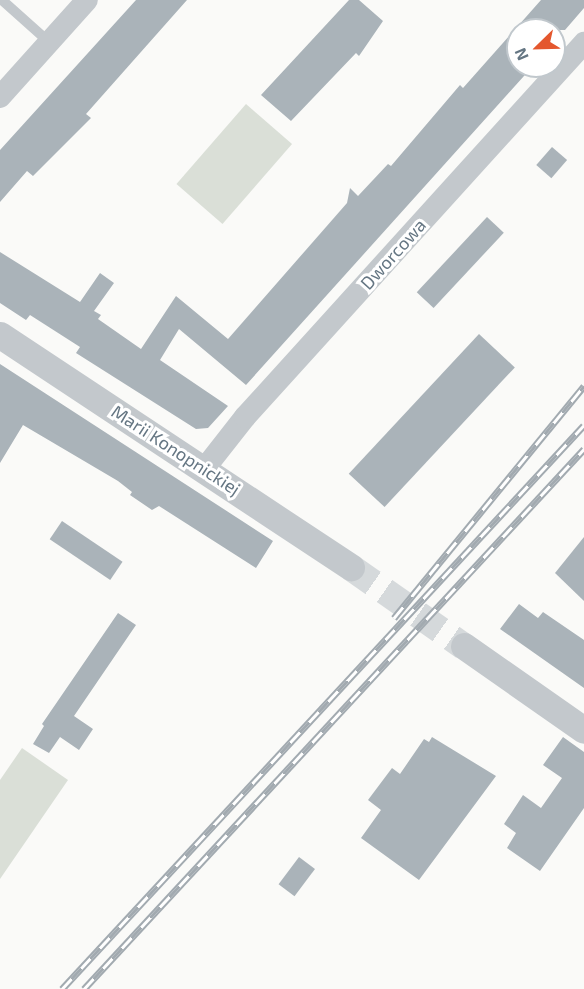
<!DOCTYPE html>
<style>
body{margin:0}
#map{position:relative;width:584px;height:989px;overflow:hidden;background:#fafaf8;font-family:"Exo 2",sans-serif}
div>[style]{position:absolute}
.green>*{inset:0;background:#dadfd7;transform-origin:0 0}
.building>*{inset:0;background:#aab3b9;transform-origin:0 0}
.tertiary-tunnel>*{height:27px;margin-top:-13.5px;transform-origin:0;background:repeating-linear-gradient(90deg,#d5d9db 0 27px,transparent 0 41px)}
.service>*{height:10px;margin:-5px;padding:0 5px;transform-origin:5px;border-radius:5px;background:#c3c8cc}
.minor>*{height:22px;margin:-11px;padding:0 11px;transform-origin:11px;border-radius:11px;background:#c3c8cc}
.tertiary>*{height:27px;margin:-13.5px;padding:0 13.5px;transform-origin:13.5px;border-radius:13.5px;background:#c3c8cc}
.rail>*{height:7px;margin-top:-3.5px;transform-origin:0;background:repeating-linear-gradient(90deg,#fff 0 14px,#a2aab0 0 28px);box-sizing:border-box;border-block:2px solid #a2aab0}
span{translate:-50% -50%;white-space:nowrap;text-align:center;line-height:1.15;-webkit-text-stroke:6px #fff;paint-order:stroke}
.street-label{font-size:18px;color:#657683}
.north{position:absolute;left:506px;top:18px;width:60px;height:60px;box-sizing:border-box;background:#fff;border:2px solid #c1c8cd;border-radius:50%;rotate:247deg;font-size:16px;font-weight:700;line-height:24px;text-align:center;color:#657683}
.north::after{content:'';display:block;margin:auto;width:21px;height:27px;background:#e4572e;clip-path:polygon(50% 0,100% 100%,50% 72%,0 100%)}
</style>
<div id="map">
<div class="green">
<div style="left:246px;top:104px;width:61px;height:106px;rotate:41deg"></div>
<div style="clip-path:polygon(22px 748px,68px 780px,0 879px,0 780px)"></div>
</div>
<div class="building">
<div style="clip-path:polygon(136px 0,187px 0,86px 114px,91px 118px,33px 176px,27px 171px,0 202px,0 150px)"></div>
<div style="clip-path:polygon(349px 0,359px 0,383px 21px,359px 56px,356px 53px,291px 121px,261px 95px)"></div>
<div style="clip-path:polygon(541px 0,584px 0,584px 8px,565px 30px,518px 30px,518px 66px,533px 66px,246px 385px,179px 329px,160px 360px,228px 406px,208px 428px,196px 429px,76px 353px,80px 347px,30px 315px,26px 320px,0 303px,0 252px,80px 302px,100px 273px,114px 283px,94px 311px,101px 315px,98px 319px,141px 349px,176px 296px,228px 339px,347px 203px,350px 188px,358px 196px,388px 164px,391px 166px,460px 85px,463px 88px)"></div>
<div style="left:552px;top:147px;width:20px;height:24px;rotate:41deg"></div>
<div style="left:487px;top:217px;width:23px;height:103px;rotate:43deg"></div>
<div style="left:479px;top:334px;width:49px;height:191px;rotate:43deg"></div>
<div style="clip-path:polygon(0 364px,273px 541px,256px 568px,159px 506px,152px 510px,130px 495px,132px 492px,118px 481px,23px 425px,0 463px)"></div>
<div style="left:62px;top:521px;width:73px;height:22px;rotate:34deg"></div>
<div style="clip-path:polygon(584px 537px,584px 601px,555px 573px)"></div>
<div style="clip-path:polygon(519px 604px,538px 618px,543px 612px,584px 640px,584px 688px,500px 629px)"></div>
<div style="clip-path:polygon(118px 613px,136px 625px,74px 716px,93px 729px,79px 750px,60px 737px,49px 753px,33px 744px,44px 726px,42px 724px)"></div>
<div style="clip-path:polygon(432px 737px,496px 776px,419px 880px,361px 838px,381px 810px,368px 800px,392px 768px,400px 774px,424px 739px,429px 742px)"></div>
<div style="clip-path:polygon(563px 737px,584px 752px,584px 808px,540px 871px,507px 848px,516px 833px,504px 824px,523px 795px,541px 808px,562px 778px,543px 765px)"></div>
<div style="left:299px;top:857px;width:20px;height:34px;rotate:37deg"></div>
</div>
<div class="tertiary-tunnel">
<div style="left:351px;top:567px;width:138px;rotate:35deg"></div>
</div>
<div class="service">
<div style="left:2px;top:0;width:63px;rotate:41.8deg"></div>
</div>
<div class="minor">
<div style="left:0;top:97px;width:130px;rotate:-48.1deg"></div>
<div style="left:205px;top:468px;width:65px;rotate:-51.9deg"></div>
<div style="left:245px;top:417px;width:505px;rotate:-47.81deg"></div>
</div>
<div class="tertiary">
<div style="left:0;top:335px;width:421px;rotate:33.5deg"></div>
<div style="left:464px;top:646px;width:146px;rotate:35deg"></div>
</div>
<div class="rail">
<div style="left:394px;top:618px;width:300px;rotate:-50.7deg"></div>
<div style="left:62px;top:989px;width:768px;rotate:-47.21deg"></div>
<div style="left:84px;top:989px;width:736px;rotate:-47.2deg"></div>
</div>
<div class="street-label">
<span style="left:393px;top:254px;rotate:-48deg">Dworcowa</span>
<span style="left:176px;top:450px;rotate:33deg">Marii Konopnickiej</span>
</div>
<div class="north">N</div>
</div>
